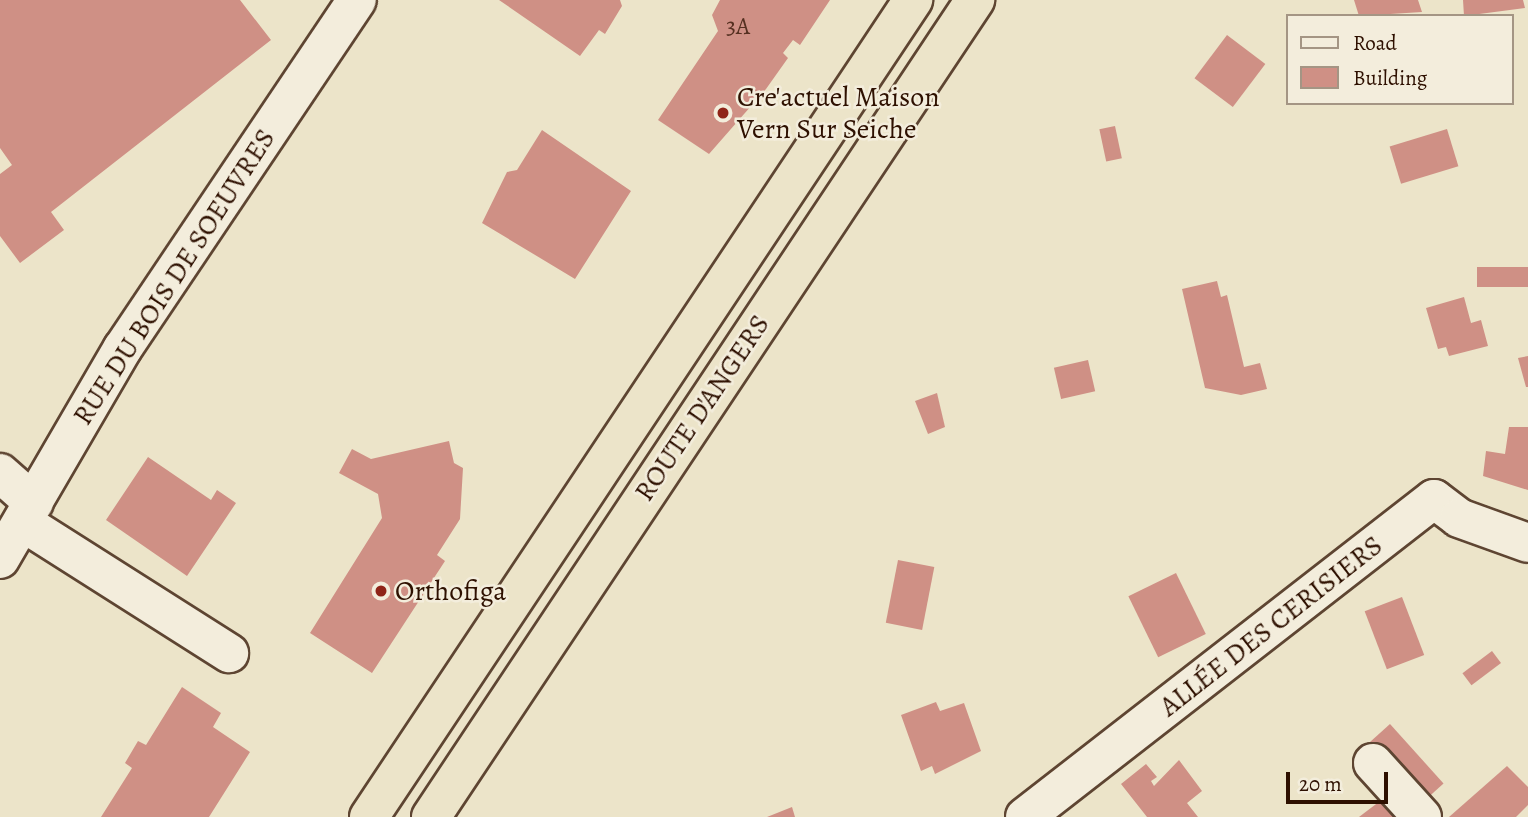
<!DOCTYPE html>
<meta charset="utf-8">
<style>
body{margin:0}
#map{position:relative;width:1528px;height:817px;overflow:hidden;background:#ece4c9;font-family:Alegreya,serif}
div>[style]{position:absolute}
.building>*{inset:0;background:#cf9085;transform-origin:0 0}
.roads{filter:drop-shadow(2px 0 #5e4532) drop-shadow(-2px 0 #5e4532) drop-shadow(0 2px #5e4532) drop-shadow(0 -2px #5e4532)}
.minor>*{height:38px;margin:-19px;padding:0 19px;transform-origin:19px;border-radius:19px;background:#f3eddc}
.highway>*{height:38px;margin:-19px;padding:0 19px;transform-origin:19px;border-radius:19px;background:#ece4c9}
.dots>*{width:19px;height:19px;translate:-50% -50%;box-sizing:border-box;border:4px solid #f3eddc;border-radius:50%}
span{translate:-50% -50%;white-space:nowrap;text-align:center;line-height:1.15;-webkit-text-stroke:5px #f3eddc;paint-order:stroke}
.number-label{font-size:24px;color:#563021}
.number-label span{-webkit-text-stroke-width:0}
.poi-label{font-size:28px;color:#2e1000}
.left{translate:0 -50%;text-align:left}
.street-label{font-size:28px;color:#2e1000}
.legend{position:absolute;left:1286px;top:14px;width:228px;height:91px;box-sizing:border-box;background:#f3eddc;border:2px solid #a49584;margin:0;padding:9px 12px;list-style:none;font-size:21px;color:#2e1000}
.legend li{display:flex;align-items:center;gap:14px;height:35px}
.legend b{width:35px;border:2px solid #a49584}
.scale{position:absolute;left:1286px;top:772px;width:102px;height:32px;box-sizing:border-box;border:4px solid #2e1000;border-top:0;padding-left:9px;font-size:21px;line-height:24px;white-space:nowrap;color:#2e1000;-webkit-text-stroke:5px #f3eddc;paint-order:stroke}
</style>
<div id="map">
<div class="building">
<div style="clip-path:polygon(0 0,240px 0,271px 40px,51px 212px,64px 230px,20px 263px,0 236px,0 174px,12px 165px,0 148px)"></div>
<div style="clip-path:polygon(499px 0,620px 0,622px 6px,605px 34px,599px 30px,580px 56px)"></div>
<div style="clip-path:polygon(720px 0,830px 0,800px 45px,793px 40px,783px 53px,788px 58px,766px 89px,709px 154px,658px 120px,718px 31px,712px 15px)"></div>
<div style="clip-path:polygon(1354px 0,1418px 0,1422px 12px,1359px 16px)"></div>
<div style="clip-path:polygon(1463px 0,1523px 0,1525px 8px,1464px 16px)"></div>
<div style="left:1227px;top:35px;width:48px;height:54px;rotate:37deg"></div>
<div style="left:1115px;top:126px;width:33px;height:16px;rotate:78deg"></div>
<div style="left:1447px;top:129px;width:39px;height:60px;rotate:73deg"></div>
<div style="clip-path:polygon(542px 130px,631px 191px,575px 279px,482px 223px,507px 172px,517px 170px)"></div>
<div style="left:1528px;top:267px;width:20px;height:51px;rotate:90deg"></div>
<div style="clip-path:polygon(1217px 281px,1221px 297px,1227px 295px,1244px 367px,1260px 363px,1267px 389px,1241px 395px,1205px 388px,1182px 289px)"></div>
<div style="clip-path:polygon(1464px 297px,1471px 323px,1481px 320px,1488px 346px,1449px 356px,1446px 347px,1438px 349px,1426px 308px)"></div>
<div style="clip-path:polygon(1528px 356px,1528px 387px,1526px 387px,1518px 358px)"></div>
<div style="left:1088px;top:360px;width:32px;height:35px;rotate:77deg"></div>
<div style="clip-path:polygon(937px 393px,945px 427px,928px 434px,915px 401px)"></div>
<div style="clip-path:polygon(1509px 427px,1528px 427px,1528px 490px,1483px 476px,1486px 451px,1505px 454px)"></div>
<div style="clip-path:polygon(449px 441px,454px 463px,463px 468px,460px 519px,437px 555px,445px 561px,372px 673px,310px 633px,382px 518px,378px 494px,339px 473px,352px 449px,371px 459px)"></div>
<div style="clip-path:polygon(148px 457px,211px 500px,217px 490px,236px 503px,187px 576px,106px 520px)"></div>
<div style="left:898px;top:560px;width:37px;height:64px;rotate:11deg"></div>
<div style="left:1176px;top:573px;width:68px;height:53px;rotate:64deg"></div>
<div style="left:1402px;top:597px;width:62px;height:40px;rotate:69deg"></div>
<div style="left:1492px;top:651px;width:15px;height:37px;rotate:53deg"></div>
<div style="clip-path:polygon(182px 687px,221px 713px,213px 727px,250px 752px,209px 817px,101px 817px,132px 768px,125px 763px,138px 741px,146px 745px)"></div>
<div style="clip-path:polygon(936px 702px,940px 711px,964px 703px,981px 751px,935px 774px,932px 766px,921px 771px,901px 715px)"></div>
<div style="left:1390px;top:724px;width:80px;height:31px;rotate:48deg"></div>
<div style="clip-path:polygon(1179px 760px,1202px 791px,1187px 803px,1198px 817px,1147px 817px,1121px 784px,1146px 764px,1157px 777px,1151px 781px,1154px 786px)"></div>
<div style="clip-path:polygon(1507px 766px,1528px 787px,1528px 805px,1516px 817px,1449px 817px)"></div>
<div style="clip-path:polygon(1384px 798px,1399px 817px,1359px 817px)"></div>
<div style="clip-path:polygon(792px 807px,795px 817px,767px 817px)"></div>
</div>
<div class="roads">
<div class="minor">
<div style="left:0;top:473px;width:45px;rotate:41.4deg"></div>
<div style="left:24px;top:523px;width:243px;rotate:32.4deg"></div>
<div style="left:0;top:559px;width:244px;rotate:-59.8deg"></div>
<div style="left:123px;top:348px;width:419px;rotate:-56.1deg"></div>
<div style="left:1373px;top:763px;width:73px;rotate:47.8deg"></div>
<div style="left:1025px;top:817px;width:518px;rotate:-37.87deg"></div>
<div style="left:1434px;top:499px;width:31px;rotate:37deg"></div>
<div style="left:1459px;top:518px;width:73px;rotate:19.9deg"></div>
</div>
<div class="highway">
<div style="left:369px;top:817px;width:982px;rotate:-56.34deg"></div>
<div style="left:431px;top:817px;width:982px;rotate:-56.34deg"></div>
</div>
</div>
<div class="dots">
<div style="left:723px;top:113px;background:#8f2418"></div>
<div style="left:381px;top:591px;background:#8f2418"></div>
</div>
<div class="number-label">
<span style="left:738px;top:27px">3A</span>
</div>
<div class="poi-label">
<span class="left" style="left:737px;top:113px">Cre'actuel Maison<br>Vern Sur Seiche</span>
<span class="left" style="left:395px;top:591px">Orthofiga</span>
</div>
<div class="street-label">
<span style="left:174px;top:277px;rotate:-57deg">RUE DU BOIS DE SOEUVRES</span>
<span style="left:702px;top:408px;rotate:-56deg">ROUTE D'ANGERS</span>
<span style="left:1271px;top:626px;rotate:-38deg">ALLÉE DES CERISIERS</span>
</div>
<ul class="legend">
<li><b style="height:9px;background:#f3eddc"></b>Road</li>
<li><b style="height:19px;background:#cf9085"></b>Building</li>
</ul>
<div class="scale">20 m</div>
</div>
